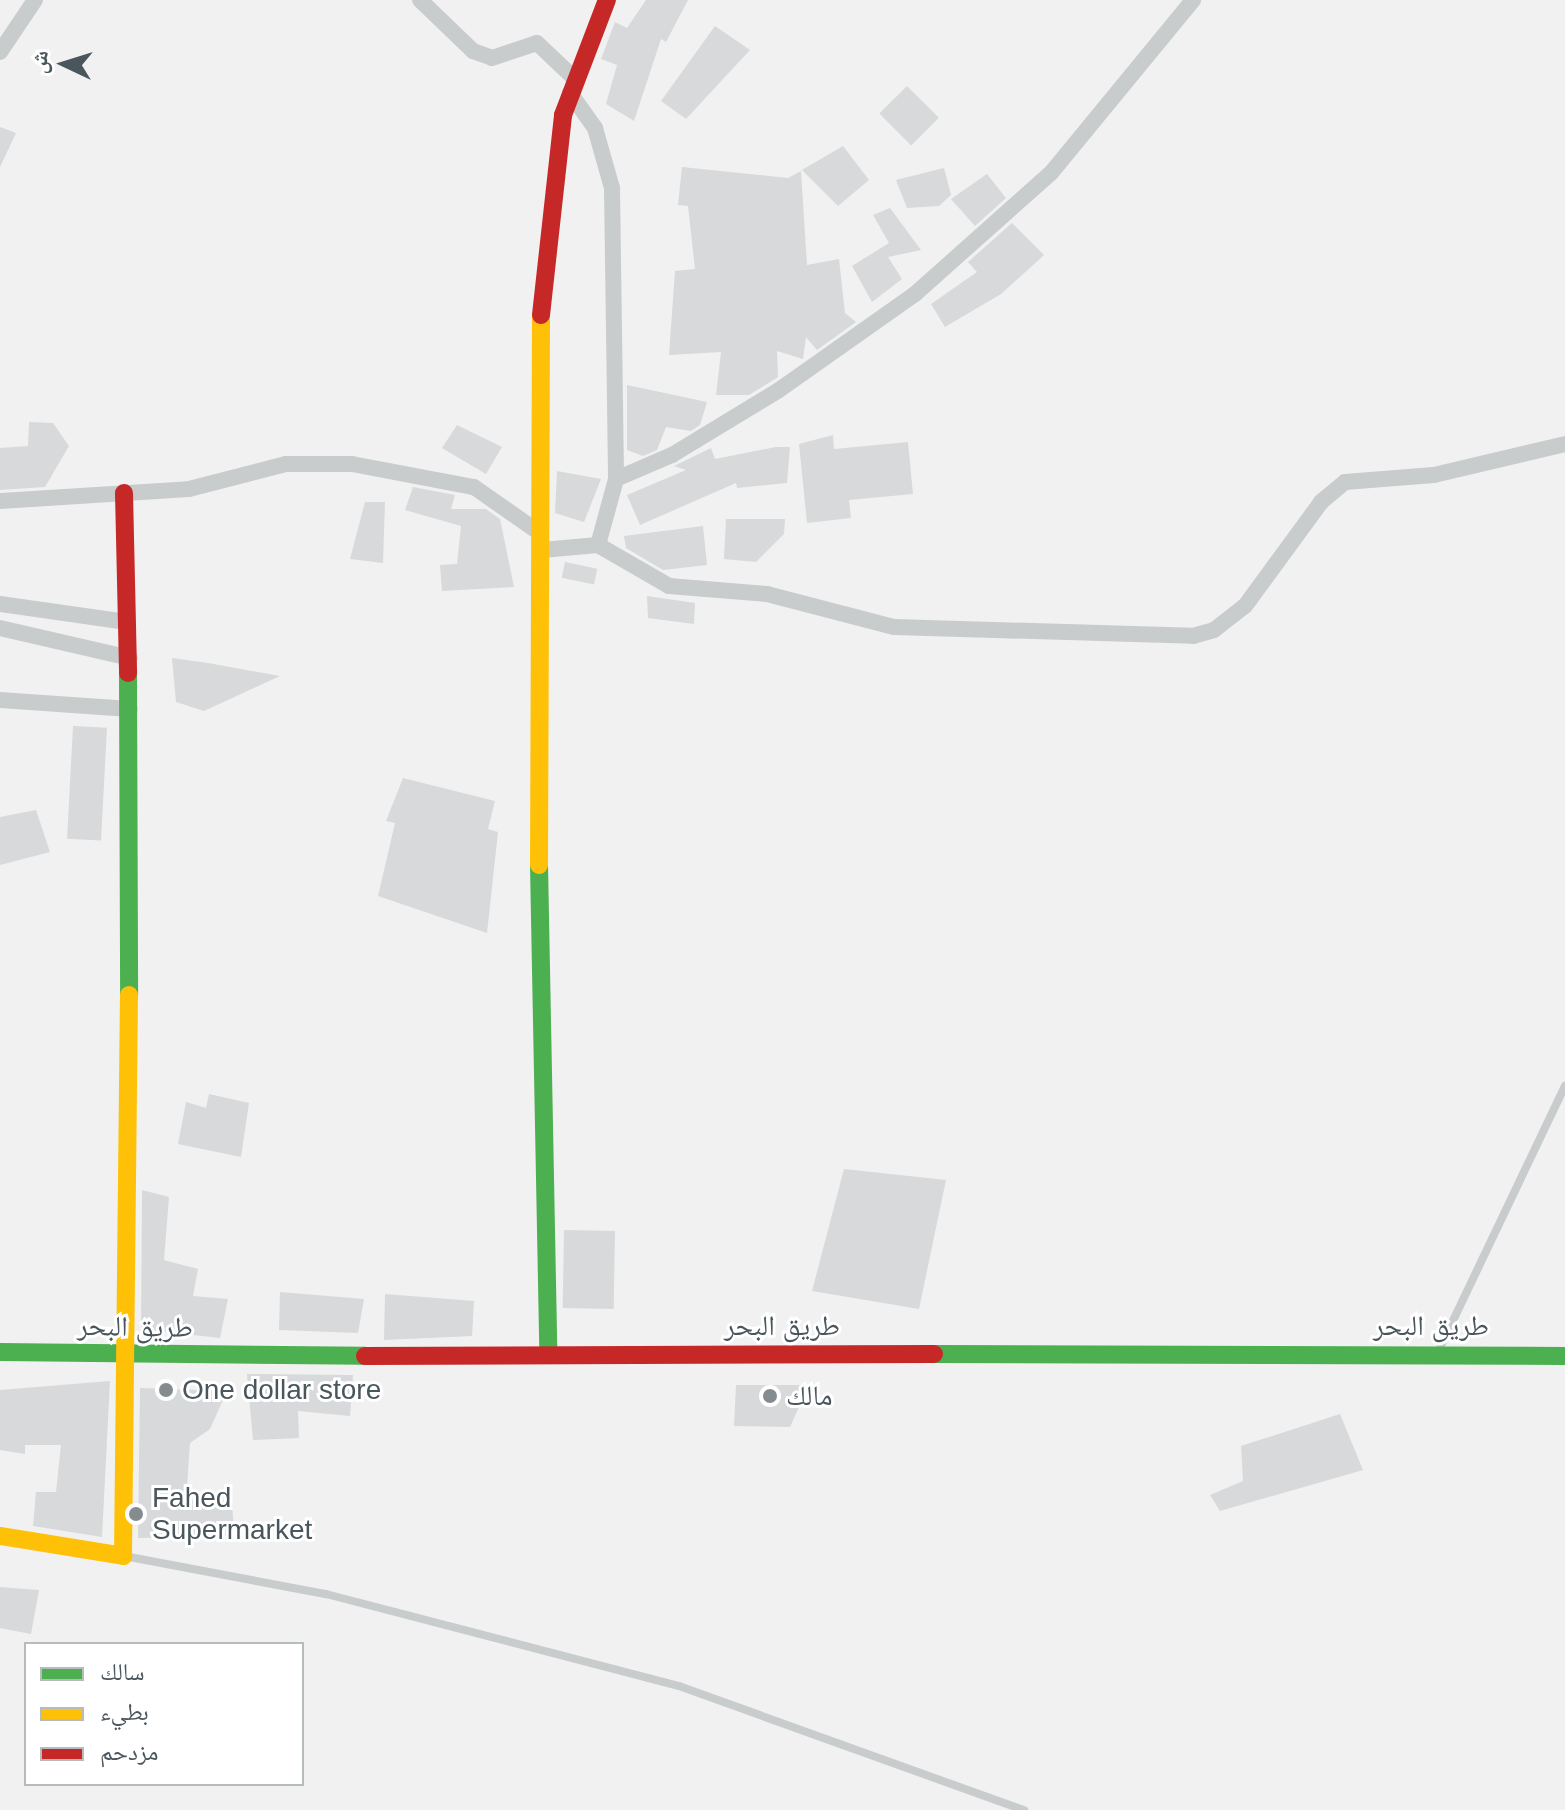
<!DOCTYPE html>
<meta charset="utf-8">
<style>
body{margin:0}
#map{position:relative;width:1565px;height:1810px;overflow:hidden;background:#f1f1f1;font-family:Helvetica,"Noto Naskh Arabic",sans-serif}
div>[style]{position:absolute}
.building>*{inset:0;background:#d7d9da;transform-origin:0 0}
.lane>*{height:8px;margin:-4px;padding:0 4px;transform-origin:4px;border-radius:4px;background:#c9cccd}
.street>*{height:16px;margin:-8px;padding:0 8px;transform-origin:8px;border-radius:8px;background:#c9cccd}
.fast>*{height:18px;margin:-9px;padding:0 9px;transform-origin:9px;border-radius:9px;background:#4caf50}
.slow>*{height:18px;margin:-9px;padding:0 9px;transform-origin:9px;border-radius:9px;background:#ffc107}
.jam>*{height:18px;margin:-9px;padding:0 9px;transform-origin:9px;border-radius:9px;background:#c62828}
.dots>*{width:22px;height:22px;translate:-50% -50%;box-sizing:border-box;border:4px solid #fff;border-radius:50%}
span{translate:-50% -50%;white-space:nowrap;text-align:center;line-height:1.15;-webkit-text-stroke:6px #fff;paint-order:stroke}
.street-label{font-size:28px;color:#49565c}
.poi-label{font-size:28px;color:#49565c}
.left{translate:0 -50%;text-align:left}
.legend{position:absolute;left:24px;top:1642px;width:280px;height:144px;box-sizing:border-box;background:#fff;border:2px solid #b6bbbe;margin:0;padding:10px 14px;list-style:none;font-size:24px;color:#49565c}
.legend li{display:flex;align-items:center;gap:16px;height:40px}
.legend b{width:40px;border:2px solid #b6bbbe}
.north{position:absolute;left:24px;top:24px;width:80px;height:80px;-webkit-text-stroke:6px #fff;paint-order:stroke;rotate:274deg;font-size:22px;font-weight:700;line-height:32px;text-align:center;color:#49565c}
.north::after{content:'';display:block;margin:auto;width:28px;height:36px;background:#49565c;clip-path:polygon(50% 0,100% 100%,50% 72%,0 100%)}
</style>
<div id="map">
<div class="building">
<div style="clip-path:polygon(646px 0,688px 0,666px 42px,661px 39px,634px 121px,606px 104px,617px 65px,601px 59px,615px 22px,627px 28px)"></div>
<div style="clip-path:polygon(715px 26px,750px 50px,686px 119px,661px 101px)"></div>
<div style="left:907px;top:86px;width:45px;height:39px;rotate:45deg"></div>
<div style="clip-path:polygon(0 127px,16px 133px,0 167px)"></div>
<div style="clip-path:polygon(843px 146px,869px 180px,838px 206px,802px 170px)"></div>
<div style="clip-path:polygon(682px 167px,788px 178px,801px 171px,807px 265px,839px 259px,845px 313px,856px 322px,817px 350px,806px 337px,803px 359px,777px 351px,778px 377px,749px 395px,716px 395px,721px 352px,669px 355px,675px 271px,695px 269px,688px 206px,678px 205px)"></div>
<div style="clip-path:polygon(944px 168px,951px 195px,939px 206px,907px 208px,896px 180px)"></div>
<div style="clip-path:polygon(987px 174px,1006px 198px,975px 226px,951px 199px)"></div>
<div style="clip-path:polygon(890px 208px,921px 250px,888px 257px,902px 279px,872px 302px,852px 266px,889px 243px,873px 215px)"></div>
<div style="clip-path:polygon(1012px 223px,1044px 255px,1001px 294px,945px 327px,931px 304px,977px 272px,968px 262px)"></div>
<div style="clip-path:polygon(627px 385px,707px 402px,700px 425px,691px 431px,666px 427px,657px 450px,643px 456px,627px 450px)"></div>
<div style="clip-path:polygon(29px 422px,53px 423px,69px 446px,45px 487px,0 490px,0 448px,28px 446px)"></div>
<div style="clip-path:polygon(457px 425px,502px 447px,486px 474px,442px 448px)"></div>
<div style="clip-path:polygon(833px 435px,834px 449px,908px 442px,913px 494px,849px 500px,851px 518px,807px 523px,799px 444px)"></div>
<div style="clip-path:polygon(776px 447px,790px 447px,787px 483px,737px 488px,736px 483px,640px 525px,627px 495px,686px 470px,674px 466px,711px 448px,715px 459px)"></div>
<div style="clip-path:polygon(557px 471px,601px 479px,584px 522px,555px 513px)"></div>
<div style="clip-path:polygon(413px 487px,455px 495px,451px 509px,486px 509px,500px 519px,514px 587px,442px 591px,440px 565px,457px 564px,461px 526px,405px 510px)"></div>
<div style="clip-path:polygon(365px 502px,385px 502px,383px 563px,350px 559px)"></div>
<div style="clip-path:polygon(726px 519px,785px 519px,784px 534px,756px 562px,724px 559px)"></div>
<div style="clip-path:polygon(703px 526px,707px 565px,663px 570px,626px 548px,624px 536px)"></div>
<div style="left:565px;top:562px;width:33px;height:16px;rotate:12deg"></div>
<div style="clip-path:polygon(647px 596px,695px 603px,694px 624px,648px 618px)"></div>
<div style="clip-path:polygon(172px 658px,208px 663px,280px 676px,204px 711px,176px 702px)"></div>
<div style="left:73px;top:726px;width:34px;height:113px;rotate:3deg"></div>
<div style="clip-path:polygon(403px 778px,495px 801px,488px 829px,498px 832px,487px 933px,378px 896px,395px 823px,386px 821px)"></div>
<div style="clip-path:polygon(36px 810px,50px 852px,0 865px,0 817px)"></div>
<div style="clip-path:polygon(209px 1094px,249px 1103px,241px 1157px,178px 1144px,186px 1102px,206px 1108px)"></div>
<div style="clip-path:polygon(844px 1169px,946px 1180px,919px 1309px,812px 1291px)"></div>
<div style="clip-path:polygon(142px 1190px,169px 1197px,164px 1260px,198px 1269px,193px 1296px,228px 1299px,220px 1338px,141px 1329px)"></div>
<div style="left:564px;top:1230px;width:51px;height:78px;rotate:1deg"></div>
<div style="clip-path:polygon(280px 1292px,364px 1299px,358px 1333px,279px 1330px)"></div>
<div style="clip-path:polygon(385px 1294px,474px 1301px,472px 1336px,384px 1340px)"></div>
<div style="clip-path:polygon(247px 1374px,353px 1375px,350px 1416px,298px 1411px,299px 1438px,253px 1440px)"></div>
<div style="clip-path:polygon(110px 1381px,102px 1537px,33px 1526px,36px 1492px,56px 1492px,61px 1445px,25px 1445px,25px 1454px,0 1450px,0 1390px)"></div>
<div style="clip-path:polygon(736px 1385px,809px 1385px,790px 1427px,734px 1426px)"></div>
<div style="clip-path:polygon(140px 1388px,227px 1391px,210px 1429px,190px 1443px,186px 1500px,232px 1501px,234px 1536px,138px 1538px)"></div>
<div style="clip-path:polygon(1340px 1414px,1363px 1470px,1220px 1511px,1210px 1495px,1243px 1481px,1241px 1446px)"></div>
<div style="clip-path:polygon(0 1587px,39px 1590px,31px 1634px,0 1628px)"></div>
</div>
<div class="lane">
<div style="left:1439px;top:1350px;width:293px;rotate:-64.5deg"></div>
<div style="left:124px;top:1556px;width:206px;rotate:10.7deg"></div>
<div style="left:326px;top:1594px;width:365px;rotate:14.6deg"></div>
<div style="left:679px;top:1686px;width:367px;rotate:19.8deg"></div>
</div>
<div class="street">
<div style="left:420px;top:0;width:74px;rotate:43.9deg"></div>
<div style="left:473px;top:51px;width:20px;rotate:20deg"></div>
<div style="left:492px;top:58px;width:47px;rotate:-18.4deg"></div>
<div style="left:537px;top:43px;width:52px;rotate:43.5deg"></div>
<div style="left:0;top:52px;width:63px;rotate:-56.1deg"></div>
<div style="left:570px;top:93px;width:43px;rotate:54.5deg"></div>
<div style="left:595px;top:128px;width:62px;rotate:74.2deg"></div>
<div style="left:612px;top:188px;width:291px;rotate:89.2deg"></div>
<div style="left:0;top:501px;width:189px;rotate:-3.6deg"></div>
<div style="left:189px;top:489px;width:100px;rotate:-14.5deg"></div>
<div style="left:286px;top:464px;width:66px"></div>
<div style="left:352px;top:464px;width:124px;rotate:10.7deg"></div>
<div style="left:474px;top:487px;width:82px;rotate:35deg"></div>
<div style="left:598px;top:545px;width:68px;rotate:-74.7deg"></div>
<div style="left:616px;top:479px;width:61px;rotate:-23.2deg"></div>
<div style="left:672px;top:455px;width:125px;rotate:-31.3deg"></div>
<div style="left:779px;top:390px;width:166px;rotate:-35.2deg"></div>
<div style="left:915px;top:294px;width:182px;rotate:-41.7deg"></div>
<div style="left:1051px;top:173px;width:224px;rotate:-50.6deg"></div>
<div style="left:542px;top:550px;width:56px;rotate:-5.1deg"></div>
<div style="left:598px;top:545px;width:82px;rotate:30deg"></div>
<div style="left:669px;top:586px;width:98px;rotate:4.7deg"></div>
<div style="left:767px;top:594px;width:131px;rotate:14.6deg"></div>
<div style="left:894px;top:627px;width:299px;rotate:1.7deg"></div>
<div style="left:1193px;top:636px;width:22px;rotate:-16deg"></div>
<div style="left:1214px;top:630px;width:39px;rotate:-38deg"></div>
<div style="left:1245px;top:606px;width:129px;rotate:-53.8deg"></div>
<div style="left:1321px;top:502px;width:31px;rotate:-40deg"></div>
<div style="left:1345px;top:482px;width:89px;rotate:-4.5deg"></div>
<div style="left:1434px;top:475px;width:135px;rotate:-13.3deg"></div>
<div style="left:0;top:604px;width:128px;rotate:8.1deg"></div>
<div style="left:0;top:628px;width:133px;rotate:13deg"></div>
<div style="left:0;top:700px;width:130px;rotate:4deg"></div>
</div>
<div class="fast">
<div style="left:128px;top:673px;width:322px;rotate:89.8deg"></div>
<div style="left:539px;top:865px;width:487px;rotate:88.9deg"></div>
<div style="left:0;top:1352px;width:365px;rotate:0.6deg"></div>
<div style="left:934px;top:1354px;width:631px;rotate:0.18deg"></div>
</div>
<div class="slow">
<div style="left:539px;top:865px;width:550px;rotate:-89.79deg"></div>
<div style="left:0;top:1536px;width:125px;rotate:9.2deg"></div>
<div style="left:123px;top:1556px;width:561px;rotate:-89.39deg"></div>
</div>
<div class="jam">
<div style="left:541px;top:315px;width:201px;rotate:-83.7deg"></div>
<div style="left:563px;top:115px;width:123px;rotate:-69.1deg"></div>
<div style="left:124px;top:493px;width:180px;rotate:88.7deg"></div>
<div style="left:365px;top:1356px;width:569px;rotate:-0.2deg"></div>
</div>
<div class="dots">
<div style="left:166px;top:1390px;background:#848c90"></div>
<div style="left:770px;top:1396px;background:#848c90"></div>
<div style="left:136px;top:1514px;background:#848c90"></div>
</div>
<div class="street-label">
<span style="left:782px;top:1326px">طريق البحر</span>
<span style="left:1431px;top:1326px">طريق البحر</span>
<span style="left:135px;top:1327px;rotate:1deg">طريق البحر</span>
</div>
<div class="poi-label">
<span class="left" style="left:182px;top:1390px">One dollar store</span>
<span class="left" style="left:786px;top:1396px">مالك</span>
<span class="left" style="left:152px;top:1514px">Fahed<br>Supermarket</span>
</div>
<ul class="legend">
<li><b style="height:10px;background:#4caf50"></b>سالك</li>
<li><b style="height:10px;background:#ffc107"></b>بطيء</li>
<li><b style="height:10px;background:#c62828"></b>مزدحم</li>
</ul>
<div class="north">ش</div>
</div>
